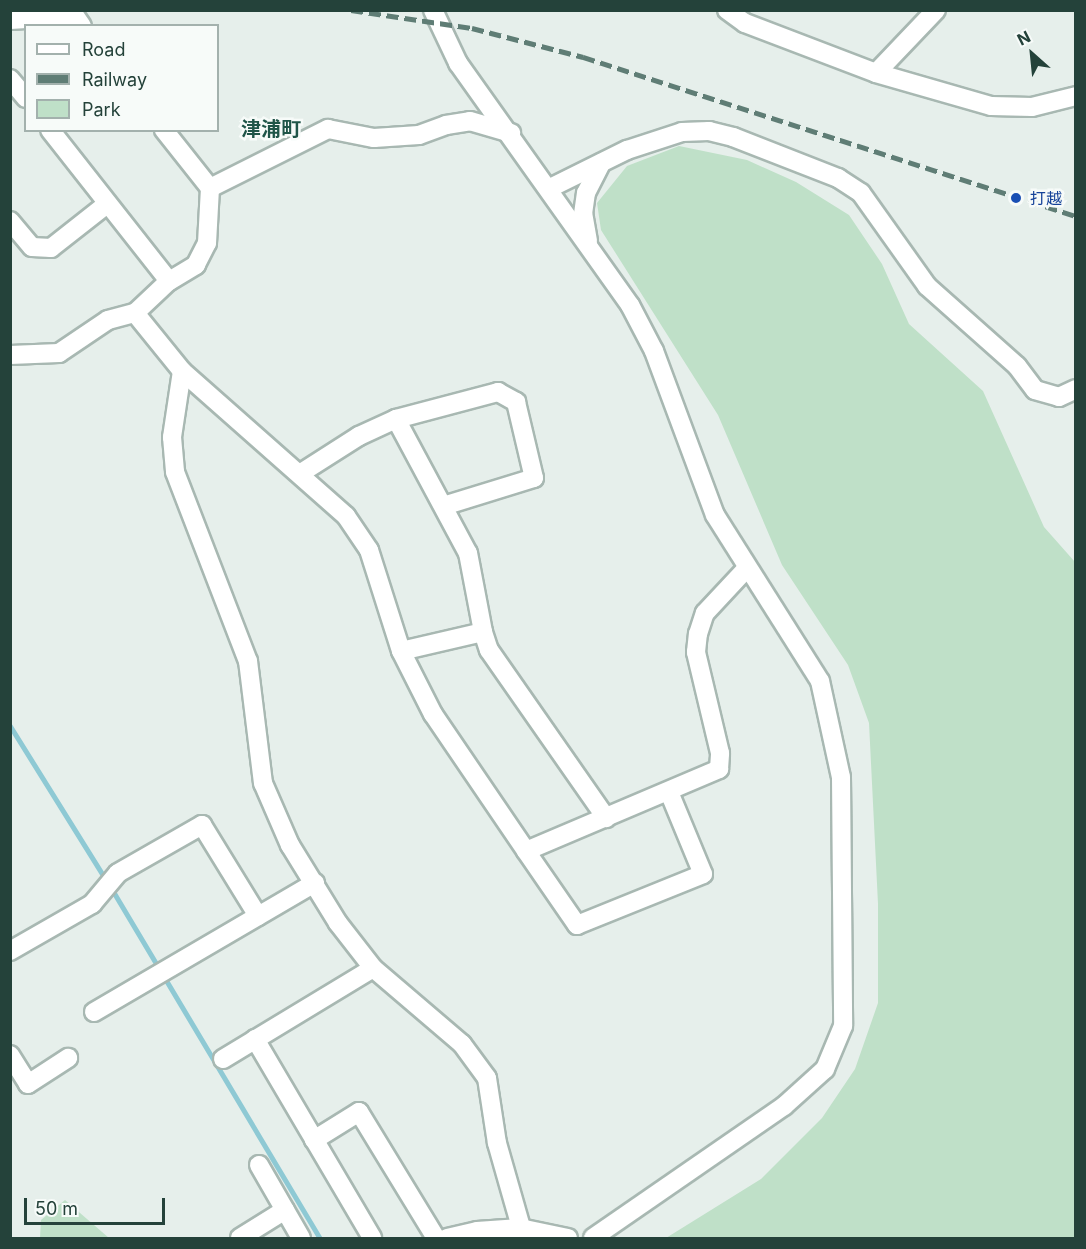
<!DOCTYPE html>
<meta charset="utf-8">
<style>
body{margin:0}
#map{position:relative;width:1086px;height:1249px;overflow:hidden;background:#e6efeb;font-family:Inter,"Noto Sans JP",sans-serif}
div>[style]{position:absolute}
.green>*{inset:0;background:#bfe0c8}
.stream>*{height:5px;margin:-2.5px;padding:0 2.5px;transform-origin:2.5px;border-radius:2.5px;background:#8ec9d4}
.roads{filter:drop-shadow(2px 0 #a8b8b2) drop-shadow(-2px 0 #a8b8b2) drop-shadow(0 2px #a8b8b2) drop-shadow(0 -2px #a8b8b2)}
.minor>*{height:18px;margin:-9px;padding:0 9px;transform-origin:9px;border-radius:9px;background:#fff}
.rail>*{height:4.5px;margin-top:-2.25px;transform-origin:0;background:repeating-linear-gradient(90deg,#5f7d75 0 12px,transparent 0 18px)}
.dots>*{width:16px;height:16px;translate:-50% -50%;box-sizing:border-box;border:3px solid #f7fbf9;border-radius:50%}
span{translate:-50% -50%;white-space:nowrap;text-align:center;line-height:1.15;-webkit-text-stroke:5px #f7fbf9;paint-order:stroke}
.transit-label{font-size:16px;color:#164399}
.left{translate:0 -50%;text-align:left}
.quarter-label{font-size:20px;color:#1f5548;font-weight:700}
.frame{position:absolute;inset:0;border:12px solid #24423a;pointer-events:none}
.legend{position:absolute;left:24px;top:24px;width:195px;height:108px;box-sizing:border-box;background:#f7fbf9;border:2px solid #a3b1ad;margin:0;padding:8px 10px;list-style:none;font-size:18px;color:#24423a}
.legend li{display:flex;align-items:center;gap:12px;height:30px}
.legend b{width:30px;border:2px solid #a3b1ad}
.north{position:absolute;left:1002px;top:24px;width:60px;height:60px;-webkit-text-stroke:4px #f7fbf9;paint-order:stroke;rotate:333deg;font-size:16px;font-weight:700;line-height:24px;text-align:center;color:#24423a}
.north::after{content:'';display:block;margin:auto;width:21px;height:27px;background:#24423a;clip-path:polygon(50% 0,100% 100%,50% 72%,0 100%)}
.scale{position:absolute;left:24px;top:1198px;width:141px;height:27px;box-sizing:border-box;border:3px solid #24423a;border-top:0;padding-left:8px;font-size:18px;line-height:21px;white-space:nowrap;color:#24423a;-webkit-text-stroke:4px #f7fbf9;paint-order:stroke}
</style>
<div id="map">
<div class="green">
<div style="clip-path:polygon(679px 146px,747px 160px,796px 182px,849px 215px,882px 264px,909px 324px,983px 391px,1044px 527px,1075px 562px,1075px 1238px,666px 1238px,761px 1179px,822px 1118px,855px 1069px,878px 1003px,878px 904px,869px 723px,848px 665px,782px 565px,718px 415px,601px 230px,597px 203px,627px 166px)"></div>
<div style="clip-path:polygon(65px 1200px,109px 1238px,40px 1238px,41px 1220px)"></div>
</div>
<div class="stream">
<div style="left:10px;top:726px;width:181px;rotate:58.1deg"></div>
<div style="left:111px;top:888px;width:408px;rotate:59.2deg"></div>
</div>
<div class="roads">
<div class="minor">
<div style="left:433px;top:10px;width:59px;rotate:64.7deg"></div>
<div style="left:458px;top:63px;width:297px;rotate:54.6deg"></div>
<div style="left:630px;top:305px;width:52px;rotate:62.4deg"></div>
<div style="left:654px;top:351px;width:175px;rotate:69.6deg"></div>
<div style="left:715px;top:515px;width:196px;rotate:57.7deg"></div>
<div style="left:820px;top:681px;width:98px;rotate:77.7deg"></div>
<div style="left:841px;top:777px;width:249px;rotate:89.5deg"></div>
<div style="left:843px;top:1026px;width:47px;rotate:112.7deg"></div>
<div style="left:825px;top:1069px;width:55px;rotate:137.9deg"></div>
<div style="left:784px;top:1106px;width:232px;rotate:145.4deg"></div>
<div style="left:727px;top:10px;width:22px;rotate:36deg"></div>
<div style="left:745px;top:23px;width:140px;rotate:20.9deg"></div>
<div style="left:876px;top:73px;width:120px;rotate:16deg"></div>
<div style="left:991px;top:106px;width:41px;rotate:1.4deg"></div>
<div style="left:1032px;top:107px;width:45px;rotate:-14deg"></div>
<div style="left:10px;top:20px;width:65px;rotate:-3.5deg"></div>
<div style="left:75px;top:16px;width:12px;rotate:55deg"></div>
<div style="left:876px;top:73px;width:87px;rotate:-46.4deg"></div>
<div style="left:10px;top:79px;width:25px;rotate:50deg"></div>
<div style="left:164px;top:130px;width:74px;rotate:51.6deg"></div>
<div style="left:210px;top:188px;width:55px;rotate:93.1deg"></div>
<div style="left:207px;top:243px;width:25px;rotate:117deg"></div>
<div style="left:196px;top:265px;width:31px;rotate:149deg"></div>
<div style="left:210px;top:188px;width:132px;rotate:-26.6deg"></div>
<div style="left:328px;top:129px;width:47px;rotate:11.1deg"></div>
<div style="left:374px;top:138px;width:45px;rotate:-3.8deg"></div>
<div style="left:419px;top:135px;width:29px;rotate:-20deg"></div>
<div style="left:446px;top:125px;width:24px;rotate:-9deg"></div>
<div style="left:470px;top:121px;width:43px;rotate:16.3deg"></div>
<div style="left:550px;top:188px;width:86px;rotate:-26.3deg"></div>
<div style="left:627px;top:150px;width:58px;rotate:-18.1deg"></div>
<div style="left:682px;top:132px;width:27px;rotate:-2deg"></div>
<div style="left:709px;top:131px;width:25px;rotate:14deg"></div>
<div style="left:733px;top:137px;width:113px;rotate:21.3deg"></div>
<div style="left:838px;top:178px;width:27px;rotate:33deg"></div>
<div style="left:861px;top:193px;width:114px;rotate:54.6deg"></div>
<div style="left:927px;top:286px;width:120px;rotate:41.6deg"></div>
<div style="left:1017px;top:366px;width:30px;rotate:53deg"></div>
<div style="left:1035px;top:390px;width:25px;rotate:16deg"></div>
<div style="left:1059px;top:397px;width:19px;rotate:-25deg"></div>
<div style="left:10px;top:221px;width:34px;rotate:50deg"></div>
<div style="left:32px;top:247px;width:19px;rotate:3deg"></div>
<div style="left:51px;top:248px;width:71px;rotate:-38.2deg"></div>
<div style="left:588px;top:241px;width:27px;rotate:-100deg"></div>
<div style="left:583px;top:214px;width:21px;rotate:-82deg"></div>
<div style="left:586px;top:193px;width:34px;rotate:-63deg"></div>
<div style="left:135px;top:313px;width:75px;rotate:51deg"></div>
<div style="left:182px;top:371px;width:219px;rotate:41.5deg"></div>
<div style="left:346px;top:516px;width:41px;rotate:55.9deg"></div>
<div style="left:369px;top:550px;width:106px;rotate:72.4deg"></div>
<div style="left:401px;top:651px;width:71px;rotate:63.1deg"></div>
<div style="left:433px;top:714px;width:166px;rotate:55.8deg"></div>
<div style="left:526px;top:851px;width:210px;rotate:-23deg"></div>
<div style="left:719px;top:769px;width:16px;rotate:-86deg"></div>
<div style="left:720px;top:753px;width:104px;rotate:-103.4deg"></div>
<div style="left:696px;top:652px;width:18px;rotate:-84deg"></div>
<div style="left:698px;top:634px;width:22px;rotate:-72deg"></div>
<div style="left:705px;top:613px;width:60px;rotate:-47deg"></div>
<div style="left:10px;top:355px;width:49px;rotate:-2.3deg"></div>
<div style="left:59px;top:353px;width:59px;rotate:-34deg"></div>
<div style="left:108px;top:320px;width:28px;rotate:-15deg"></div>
<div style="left:135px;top:313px;width:47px;rotate:-43.3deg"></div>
<div style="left:169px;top:281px;width:192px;rotate:-128.2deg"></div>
<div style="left:182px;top:371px;width:67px;rotate:98.6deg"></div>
<div style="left:172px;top:437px;width:35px;rotate:85deg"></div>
<div style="left:175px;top:472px;width:203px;rotate:68.9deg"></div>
<div style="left:248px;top:661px;width:123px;rotate:83deg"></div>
<div style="left:263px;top:783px;width:68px;rotate:66.5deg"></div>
<div style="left:290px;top:845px;width:92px;rotate:58.4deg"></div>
<div style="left:338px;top:923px;width:57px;rotate:52.1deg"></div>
<div style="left:373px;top:968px;width:117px;rotate:40.5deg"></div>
<div style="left:462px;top:1044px;width:42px;rotate:53.7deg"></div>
<div style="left:487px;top:1078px;width:66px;rotate:81.3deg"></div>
<div style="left:497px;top:1143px;width:99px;rotate:74.1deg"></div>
<div style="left:396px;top:419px;width:152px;rotate:61.8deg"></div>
<div style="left:468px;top:553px;width:80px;rotate:79.2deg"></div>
<div style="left:483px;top:632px;width:84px;rotate:167deg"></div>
<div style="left:301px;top:473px;width:69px;rotate:-32.5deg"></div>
<div style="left:359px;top:436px;width:41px;rotate:-24.7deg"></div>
<div style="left:396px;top:419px;width:106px;rotate:-14.8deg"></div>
<div style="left:498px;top:392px;width:21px;rotate:29deg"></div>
<div style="left:516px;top:402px;width:78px;rotate:76.7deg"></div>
<div style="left:534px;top:478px;width:92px;rotate:162.9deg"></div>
<div style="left:483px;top:632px;width:19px;rotate:72deg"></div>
<div style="left:489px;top:650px;width:205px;rotate:55.1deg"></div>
<div style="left:526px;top:851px;width:90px;rotate:55.4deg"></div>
<div style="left:577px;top:925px;width:136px;rotate:-22deg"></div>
<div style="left:703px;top:874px;width:89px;rotate:-112.5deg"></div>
<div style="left:10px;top:951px;width:95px;rotate:-29.8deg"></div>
<div style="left:92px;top:904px;width:40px;rotate:-50deg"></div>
<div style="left:118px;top:873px;width:97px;rotate:-29.7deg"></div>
<div style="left:202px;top:825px;width:107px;rotate:58.4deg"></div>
<div style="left:94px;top:1012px;width:256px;rotate:-30.3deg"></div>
<div style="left:255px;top:1039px;width:231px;rotate:59.5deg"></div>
<div style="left:10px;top:1055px;width:34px;rotate:58deg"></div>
<div style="left:28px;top:1084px;width:48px;rotate:-33deg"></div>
<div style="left:223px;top:1059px;width:175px;rotate:-31.2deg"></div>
<div style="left:314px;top:1140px;width:53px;rotate:-31.9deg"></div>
<div style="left:359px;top:1112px;width:148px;rotate:58.6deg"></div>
<div style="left:259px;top:1165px;width:84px;rotate:60.1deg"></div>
<div style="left:240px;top:1238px;width:53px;rotate:-31.9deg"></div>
<div style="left:447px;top:1238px;width:31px;rotate:-13deg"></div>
<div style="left:477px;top:1231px;width:43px;rotate:-4deg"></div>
<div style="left:520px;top:1228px;width:49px;rotate:11.8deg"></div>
</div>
</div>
<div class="rail">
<div style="left:351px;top:10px;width:122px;rotate:8.5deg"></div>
<div style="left:472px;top:28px;width:115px;rotate:14.6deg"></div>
<div style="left:583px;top:57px;width:518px;rotate:17.88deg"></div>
</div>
<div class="dots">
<div style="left:1016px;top:198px;background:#1a4fb4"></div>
</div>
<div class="transit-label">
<span class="left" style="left:1030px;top:198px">打越</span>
</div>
<div class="quarter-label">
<span style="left:271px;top:129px">津浦町</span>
</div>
<div class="frame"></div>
<ul class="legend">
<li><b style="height:8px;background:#fff"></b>Road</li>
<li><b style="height:8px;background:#5f7d75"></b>Railway</li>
<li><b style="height:16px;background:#bfe0c8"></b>Park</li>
</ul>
<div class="north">N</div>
<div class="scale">50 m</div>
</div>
